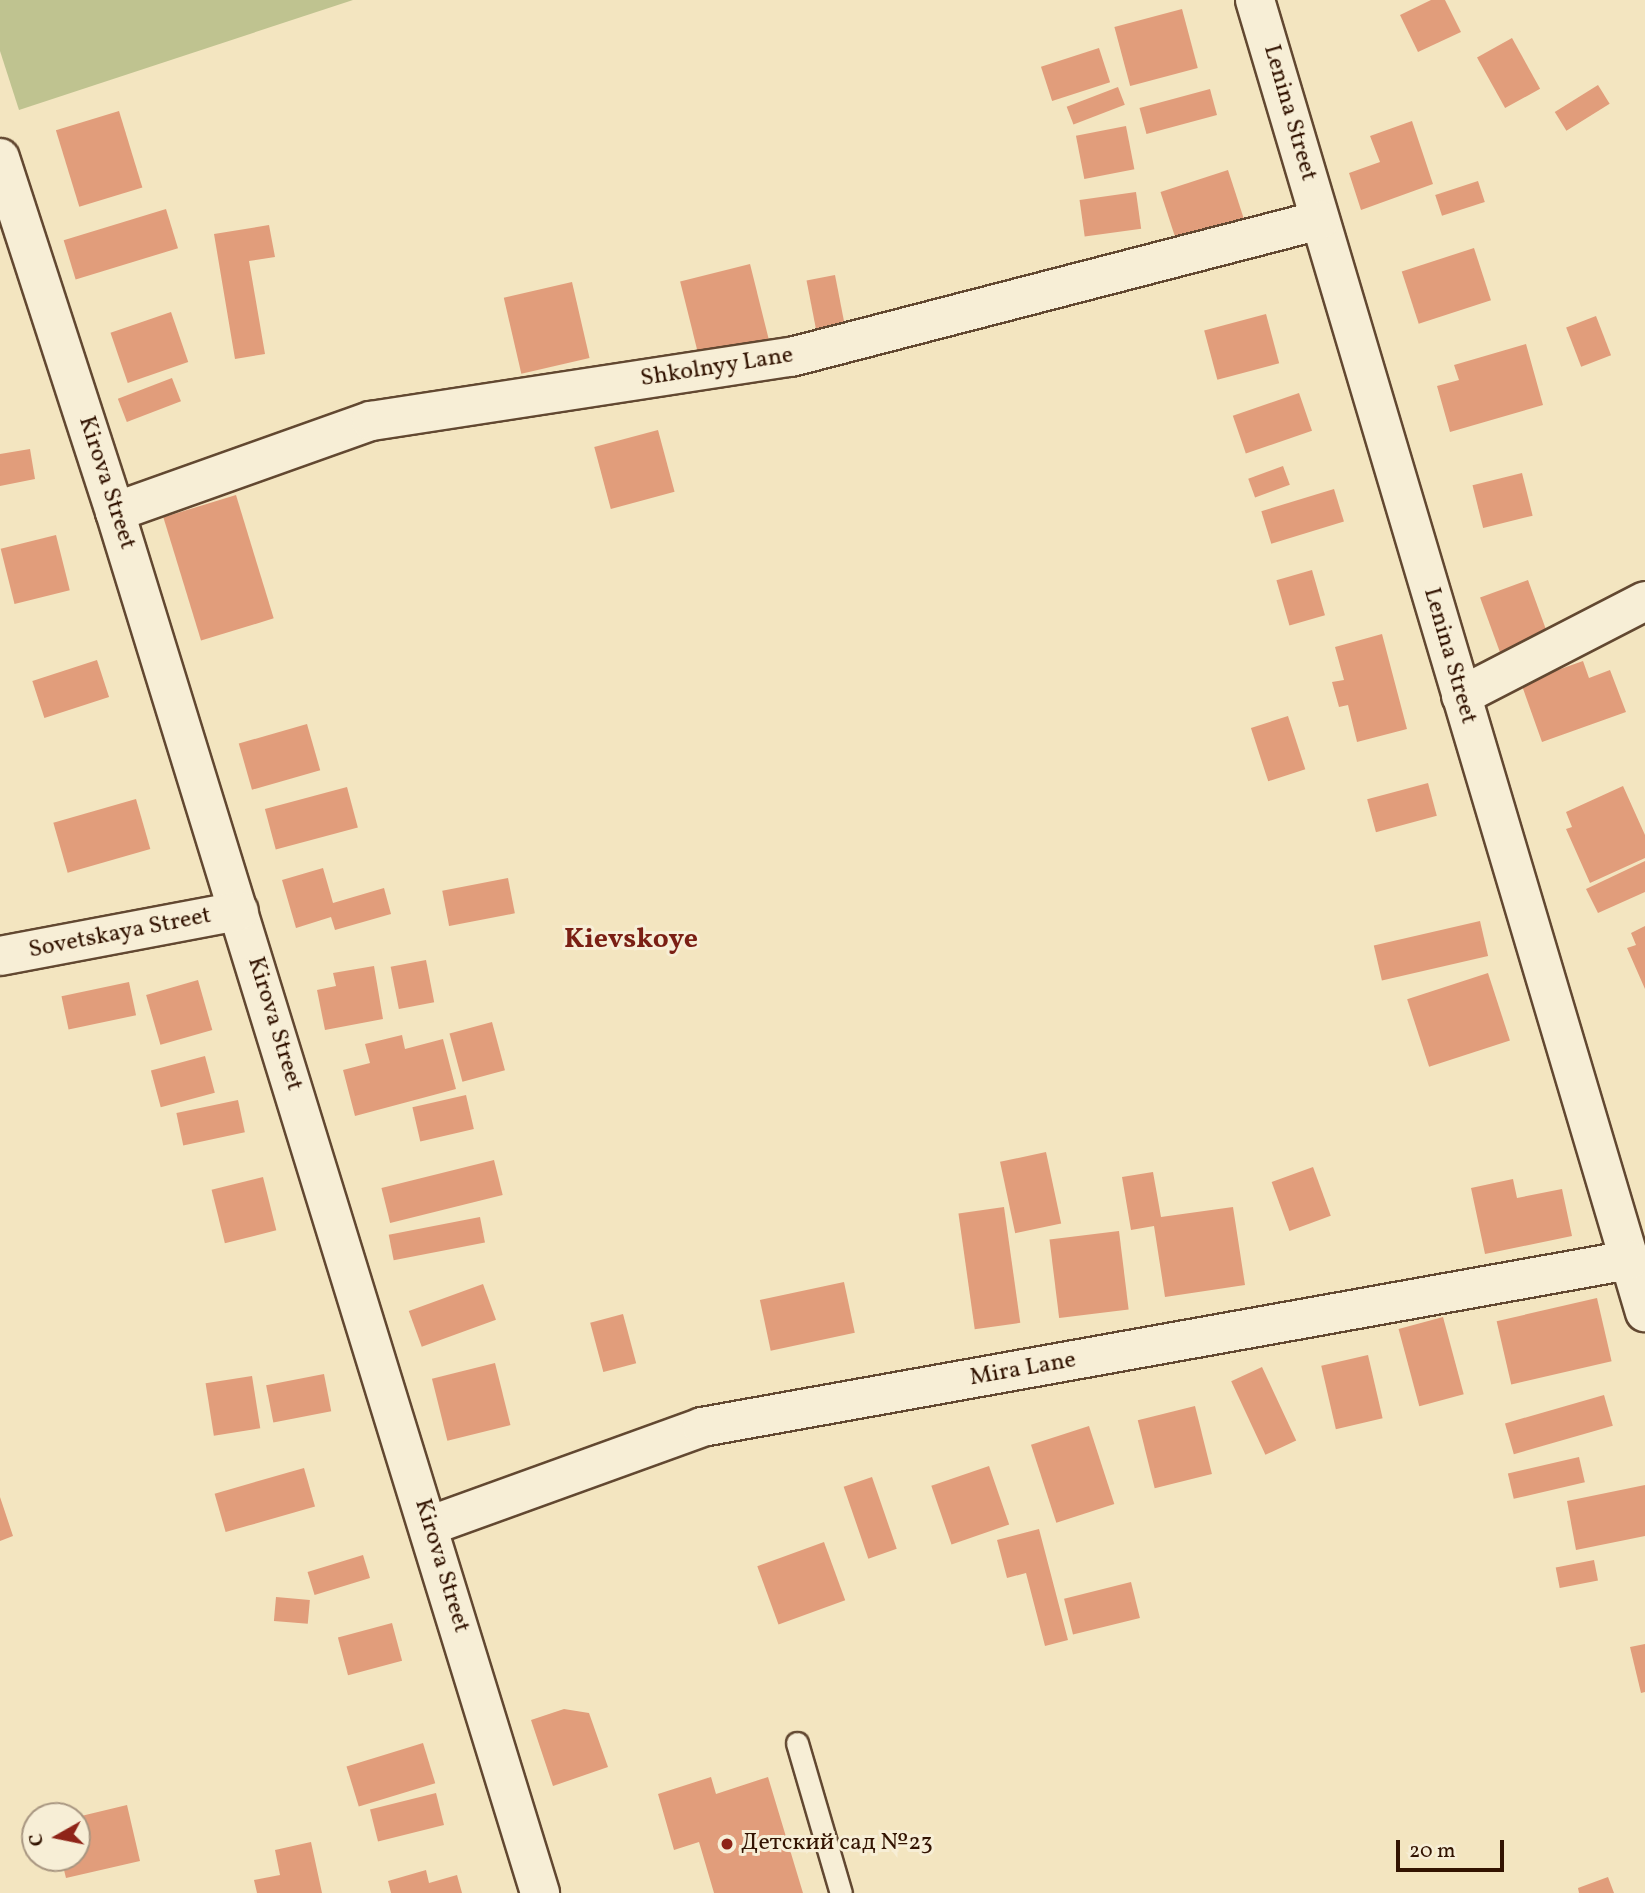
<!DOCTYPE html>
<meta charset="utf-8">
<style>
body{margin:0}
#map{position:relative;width:1645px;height:1893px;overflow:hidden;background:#f3e5c0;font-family:Vollkorn,serif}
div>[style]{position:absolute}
.green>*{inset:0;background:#bfc390}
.building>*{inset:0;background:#e19d7b;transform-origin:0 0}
.roads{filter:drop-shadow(2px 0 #624831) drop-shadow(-2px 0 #624831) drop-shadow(0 2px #624831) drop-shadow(0 -2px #624831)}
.service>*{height:21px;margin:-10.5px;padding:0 10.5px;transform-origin:10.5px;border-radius:10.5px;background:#f7eed6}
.minor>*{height:38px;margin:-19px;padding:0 19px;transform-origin:19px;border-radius:19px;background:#f7eed6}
.dots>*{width:19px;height:19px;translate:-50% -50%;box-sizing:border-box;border:4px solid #f7eed6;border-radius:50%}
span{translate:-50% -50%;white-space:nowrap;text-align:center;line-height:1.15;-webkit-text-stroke:6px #f7eed6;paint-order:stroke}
.street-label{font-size:24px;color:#321301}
.poi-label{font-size:24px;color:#321301}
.left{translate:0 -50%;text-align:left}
.quarter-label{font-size:28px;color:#7a1f14;font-weight:700}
.north{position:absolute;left:21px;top:1802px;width:70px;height:70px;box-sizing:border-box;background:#f7eed6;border:2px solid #a89681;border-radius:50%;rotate:261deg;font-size:19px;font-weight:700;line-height:28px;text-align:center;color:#321301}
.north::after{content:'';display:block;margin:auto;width:24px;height:32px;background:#8f2418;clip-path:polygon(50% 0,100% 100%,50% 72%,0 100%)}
.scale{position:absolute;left:1396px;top:1840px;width:108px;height:32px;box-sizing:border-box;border:4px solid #321301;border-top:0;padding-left:9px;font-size:21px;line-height:24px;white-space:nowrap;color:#321301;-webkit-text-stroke:5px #f7eed6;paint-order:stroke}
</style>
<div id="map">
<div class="green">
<div style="clip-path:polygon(0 0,353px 0,19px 110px,0 51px)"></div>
</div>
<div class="building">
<div style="clip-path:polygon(1431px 0,1445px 0,1461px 32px,1418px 52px,1400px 15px)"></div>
<div style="left:1182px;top:9px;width:61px;height:70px;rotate:75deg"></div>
<div style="left:1512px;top:38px;width:58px;height:40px;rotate:61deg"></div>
<div style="left:1099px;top:48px;width:36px;height:61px;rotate:72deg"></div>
<div style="left:1598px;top:85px;width:22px;height:51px;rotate:58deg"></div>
<div style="left:1118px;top:87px;width:19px;height:55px;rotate:69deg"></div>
<div style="left:1210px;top:89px;width:27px;height:73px;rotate:75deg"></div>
<div style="left:119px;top:111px;width:80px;height:66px;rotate:73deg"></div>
<div style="clip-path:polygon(1412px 121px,1433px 184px,1361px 210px,1349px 173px,1380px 162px,1370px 136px)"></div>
<div style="left:1126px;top:126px;width:44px;height:51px;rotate:79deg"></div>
<div style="left:1228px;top:170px;width:51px;height:71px;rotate:72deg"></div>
<div style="left:1478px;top:181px;width:22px;height:45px;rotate:72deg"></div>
<div style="left:1136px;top:192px;width:37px;height:57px;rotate:82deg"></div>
<div style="left:166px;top:209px;width:41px;height:107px;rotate:73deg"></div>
<div style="clip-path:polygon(269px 225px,275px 257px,249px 261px,265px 354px,235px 359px,214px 234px)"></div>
<div style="left:1474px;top:248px;width:55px;height:76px;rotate:72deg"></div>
<div style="left:750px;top:264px;width:77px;height:72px;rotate:76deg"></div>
<div style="left:835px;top:275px;width:51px;height:29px;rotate:79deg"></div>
<div style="left:572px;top:282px;width:78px;height:70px;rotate:77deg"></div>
<div style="left:171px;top:312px;width:53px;height:64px;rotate:71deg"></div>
<div style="left:1266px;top:314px;width:51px;height:64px;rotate:75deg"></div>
<div style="left:1596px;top:316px;width:42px;height:32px;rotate:69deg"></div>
<div style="clip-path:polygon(1526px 344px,1543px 405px,1450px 432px,1437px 386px,1459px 380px,1454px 365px)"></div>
<div style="left:172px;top:378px;width:25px;height:58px;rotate:69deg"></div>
<div style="left:1299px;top:393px;width:40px;height:70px;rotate:71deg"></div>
<div style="left:658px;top:430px;width:64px;height:66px;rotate:75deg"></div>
<div style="clip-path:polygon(30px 449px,35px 479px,0 486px,0 454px)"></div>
<div style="left:1283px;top:466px;width:20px;height:37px;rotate:70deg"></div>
<div style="left:1522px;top:473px;width:44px;height:51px;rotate:76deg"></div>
<div style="left:1334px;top:489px;width:34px;height:76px;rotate:73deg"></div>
<div style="left:236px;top:495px;width:129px;height:76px;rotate:73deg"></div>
<div style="left:56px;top:535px;width:57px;height:57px;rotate:76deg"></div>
<div style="left:1312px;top:570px;width:47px;height:37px;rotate:74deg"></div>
<div style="left:1528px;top:580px;width:59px;height:51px;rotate:70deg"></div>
<div style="clip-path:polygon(1382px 634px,1407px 729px,1357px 742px,1348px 705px,1339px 707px,1332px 682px,1344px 680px,1335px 647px)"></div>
<div style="left:97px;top:660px;width:39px;height:68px;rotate:72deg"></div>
<div style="clip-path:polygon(1583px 661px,1589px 678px,1610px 670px,1626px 712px,1542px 742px,1521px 683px)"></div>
<div style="left:1288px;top:716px;width:56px;height:39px;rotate:72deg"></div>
<div style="left:307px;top:724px;width:48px;height:71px;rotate:74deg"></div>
<div style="left:1428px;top:783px;width:34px;height:63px;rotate:75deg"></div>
<div style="clip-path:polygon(1623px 786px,1645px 835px,1645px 858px,1590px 883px,1566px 829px,1572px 827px,1566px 812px)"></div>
<div style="left:347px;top:787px;width:42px;height:85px;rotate:75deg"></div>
<div style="left:136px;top:799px;width:52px;height:86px;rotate:74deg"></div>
<div style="clip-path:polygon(1645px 861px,1645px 892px,1598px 913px,1586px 889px)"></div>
<div style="clip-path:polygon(323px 868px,333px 903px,384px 888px,391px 914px,335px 930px,331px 917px,296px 928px,282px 880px)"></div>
<div style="left:508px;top:878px;width:36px;height:67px;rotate:79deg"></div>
<div style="left:1480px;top:921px;width:36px;height:109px;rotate:77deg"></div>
<div style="clip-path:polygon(1645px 926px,1645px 989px,1627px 948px,1636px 945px,1631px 933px)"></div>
<div style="left:426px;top:960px;width:43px;height:36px;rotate:79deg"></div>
<div style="clip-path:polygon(374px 966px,383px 1019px,325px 1030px,317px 990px,336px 986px,333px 973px)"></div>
<div style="left:1488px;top:973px;width:71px;height:85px;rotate:72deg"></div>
<div style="left:198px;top:980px;width:52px;height:54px;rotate:74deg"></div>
<div style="left:129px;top:982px;width:34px;height:69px;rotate:78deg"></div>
<div style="left:492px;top:1022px;width:50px;height:44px;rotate:75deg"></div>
<div style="clip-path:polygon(402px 1035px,405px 1049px,443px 1039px,456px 1089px,355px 1116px,343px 1070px,370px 1063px,365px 1044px)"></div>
<div style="left:205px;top:1056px;width:38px;height:56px;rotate:75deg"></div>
<div style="left:466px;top:1095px;width:35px;height:55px;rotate:77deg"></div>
<div style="left:238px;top:1100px;width:33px;height:63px;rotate:78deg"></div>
<div style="left:1046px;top:1152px;width:73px;height:47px;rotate:78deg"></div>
<div style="left:494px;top:1160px;width:36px;height:116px;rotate:76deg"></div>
<div style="left:1313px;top:1167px;width:52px;height:44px;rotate:70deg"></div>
<div style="clip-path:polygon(1153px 1172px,1161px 1217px,1233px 1207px,1245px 1285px,1165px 1297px,1154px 1226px,1131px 1230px,1122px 1177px)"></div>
<div style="left:263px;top:1177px;width:55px;height:53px;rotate:76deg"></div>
<div style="clip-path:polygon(1513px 1179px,1517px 1198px,1562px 1189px,1572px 1236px,1485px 1254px,1471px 1188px)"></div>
<div style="left:1004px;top:1207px;width:117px;height:46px;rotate:82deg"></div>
<div style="left:480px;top:1217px;width:26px;height:93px;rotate:79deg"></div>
<div style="left:1119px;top:1231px;width:79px;height:70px;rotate:83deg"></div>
<div style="left:844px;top:1282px;width:52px;height:86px;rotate:78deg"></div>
<div style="left:483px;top:1284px;width:38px;height:79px;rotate:70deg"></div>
<div style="left:1597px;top:1298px;width:65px;height:103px;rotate:77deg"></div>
<div style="left:623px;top:1314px;width:51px;height:34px;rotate:75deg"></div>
<div style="left:1443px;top:1317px;width:80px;height:46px;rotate:75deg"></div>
<div style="left:1368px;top:1355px;width:65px;height:48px;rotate:77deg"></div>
<div style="left:495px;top:1363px;width:64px;height:65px;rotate:76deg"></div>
<div style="left:1262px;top:1367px;width:81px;height:34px;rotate:65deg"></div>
<div style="left:324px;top:1374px;width:38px;height:59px;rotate:79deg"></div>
<div style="left:252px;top:1376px;width:53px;height:47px;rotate:81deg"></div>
<div style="left:1604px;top:1395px;width:32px;height:103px;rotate:74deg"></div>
<div style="left:1195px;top:1406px;width:70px;height:59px;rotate:76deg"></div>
<div style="left:1089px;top:1426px;width:82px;height:61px;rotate:72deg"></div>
<div style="left:1579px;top:1457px;width:26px;height:73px;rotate:77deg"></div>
<div style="left:989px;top:1466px;width:62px;height:61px;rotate:71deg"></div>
<div style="left:304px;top:1468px;width:40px;height:93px;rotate:74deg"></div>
<div style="left:872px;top:1477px;width:76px;height:30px;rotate:71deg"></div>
<div style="clip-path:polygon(1645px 1485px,1645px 1536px,1576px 1550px,1567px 1501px)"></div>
<div style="clip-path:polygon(0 1497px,13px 1536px,0 1541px)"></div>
<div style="clip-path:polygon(1039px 1529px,1068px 1640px,1045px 1646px,1026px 1573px,1007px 1578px,997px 1540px)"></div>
<div style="left:824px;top:1542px;width:62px;height:71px;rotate:70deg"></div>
<div style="left:363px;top:1555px;width:24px;height:58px;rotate:73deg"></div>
<div style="left:1594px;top:1560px;width:21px;height:39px;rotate:79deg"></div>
<div style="left:1131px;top:1582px;width:37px;height:69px;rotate:76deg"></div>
<div style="left:276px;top:1597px;width:34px;height:24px;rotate:5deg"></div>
<div style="left:392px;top:1623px;width:39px;height:56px;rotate:75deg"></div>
<div style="clip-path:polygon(1645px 1644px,1645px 1692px,1641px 1693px,1630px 1647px)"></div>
<div style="clip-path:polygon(564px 1709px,589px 1713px,608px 1767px,553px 1786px,531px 1720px)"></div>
<div style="left:423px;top:1743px;width:42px;height:80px;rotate:73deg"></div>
<div style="clip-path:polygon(711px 1777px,716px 1794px,768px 1777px,803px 1893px,714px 1893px,699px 1842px,674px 1850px,658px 1794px)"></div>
<div style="left:436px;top:1793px;width:33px;height:68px;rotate:76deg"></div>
<div style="clip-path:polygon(127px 1805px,140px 1861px,66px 1878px,61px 1858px,77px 1858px,77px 1817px)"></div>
<div style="clip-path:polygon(311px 1842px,322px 1893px,257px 1893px,254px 1880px,280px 1875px,275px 1850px)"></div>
<div style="clip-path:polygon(426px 1870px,429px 1883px,457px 1875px,462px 1893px,391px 1893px,388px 1881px)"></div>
<div style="clip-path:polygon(1608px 1877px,1614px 1893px,1579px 1893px,1578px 1888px)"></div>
</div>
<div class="roads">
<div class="service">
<div style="left:797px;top:1743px;width:156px;rotate:73.7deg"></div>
</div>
<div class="minor">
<div style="left:1255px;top:0;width:1369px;rotate:73.45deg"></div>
<div style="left:0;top:158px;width:372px;rotate:72deg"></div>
<div style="left:115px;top:512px;width:1445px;rotate:72.89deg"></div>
<div style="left:115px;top:512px;width:272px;rotate:-19.6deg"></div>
<div style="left:371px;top:421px;width:425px;rotate:-8.7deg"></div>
<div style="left:791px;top:357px;width:546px;rotate:-14.52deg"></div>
<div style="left:1461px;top:696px;width:207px;rotate:-27.3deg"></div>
<div style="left:0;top:956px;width:243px;rotate:-10.7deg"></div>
<div style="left:429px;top:1526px;width:290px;rotate:-19.9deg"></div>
<div style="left:702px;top:1427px;width:942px;rotate:-10.21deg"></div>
</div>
</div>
<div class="dots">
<div style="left:727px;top:1844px;background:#8f2418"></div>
</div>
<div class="street-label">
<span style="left:1289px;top:113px;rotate:74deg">Lenina Street</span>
<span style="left:717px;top:368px;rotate:-9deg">Shkolnyy Lane</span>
<span style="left:106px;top:483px;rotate:72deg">Kirova Street</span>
<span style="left:1449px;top:656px;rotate:74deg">Lenina Street</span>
<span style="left:120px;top:934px;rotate:-11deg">Sovetskaya Street</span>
<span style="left:274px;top:1024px;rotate:73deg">Kirova Street</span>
<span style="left:1023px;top:1370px;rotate:-10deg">Mira Lane</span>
<span style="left:441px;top:1566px;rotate:73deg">Kirova Street</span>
</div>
<div class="poi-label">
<span class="left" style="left:741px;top:1844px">Детский сад №23</span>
</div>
<div class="quarter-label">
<span style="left:631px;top:940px">Kievskoye</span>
</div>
<div class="north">С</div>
<div class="scale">20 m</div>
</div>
